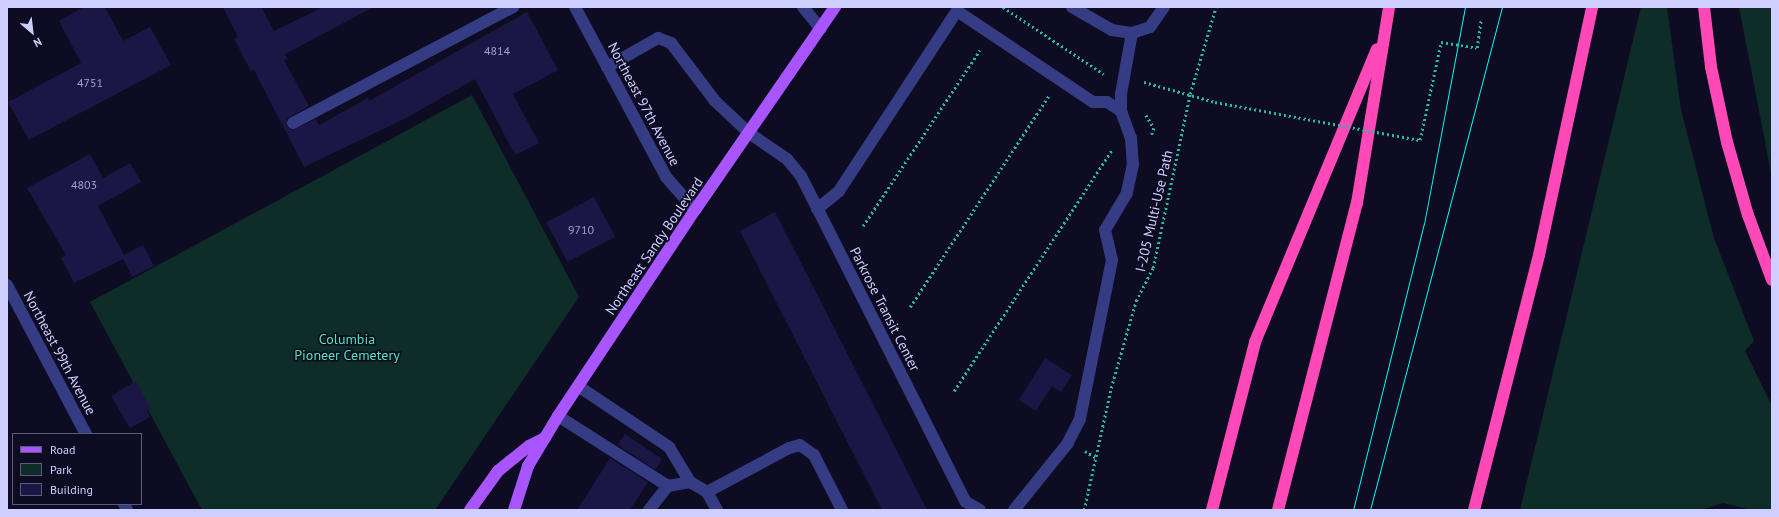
<!DOCTYPE html>
<style>
body{margin:0}
#map{position:relative;width:1779px;height:517px;overflow:hidden;background:#0d0c22;font-family:"PT Sans",sans-serif}
div>[style]{position:absolute}
.green>*{inset:0;background:#0f2d28}
.building>*{inset:0;background:#1b1744;transform-origin:0 0}
.path>*{height:2.5px;margin-top:-1.25px;transform-origin:0;background:repeating-linear-gradient(90deg,#28b99e 0 2px,transparent 0 5px)}
.minor>*{height:12px;margin:-6px;padding:0 6px;transform-origin:6px;border-radius:6px;background:#353c84}
.major>*{height:12px;margin:-6px;padding:0 6px;transform-origin:6px;border-radius:6px;background:#a955ff}
.highway>*{height:12px;margin:-6px;padding:0 6px;transform-origin:6px;border-radius:6px;background:#ff49b8}
.tram>*{height:1px;margin:-0.5px;padding:0 0.5px;transform-origin:0.5px;border-radius:0.5px;background:#00f9f2}
.path-bridge>*{height:2.5px;margin-top:-1.25px;transform-origin:0;background:repeating-linear-gradient(90deg,#28b99e 0 2px,transparent 0 5px)}
span{translate:-50% -50%;white-space:nowrap;text-align:center;line-height:1.15;-webkit-text-stroke:3.5px #0d0c22;paint-order:stroke}
.number-label{font-size:12px;color:#a1a1d0}
.number-label span{-webkit-text-stroke-width:0}
.street-label{font-size:14px;color:#cecfff}
.park-label{font-size:14px;color:#54e5ae}
.frame{position:absolute;inset:0;border:8px solid #cecfff;pointer-events:none}
.legend{position:absolute;left:12px;top:433px;width:130px;height:72px;box-sizing:border-box;background:#0d0c22;border:1px solid #5a5a7a;margin:0;padding:5px 7px;list-style:none;font-size:12px;color:#cecfff}
.legend li{display:flex;align-items:center;gap:8px;height:20px}
.legend b{width:20px;border:1px solid #5a5a7a}
.north{position:absolute;left:12px;top:12px;width:40px;height:40px;-webkit-text-stroke:3px #0d0c22;paint-order:stroke;rotate:152deg;font-size:11px;font-weight:700;line-height:16px;text-align:center;color:#cecfff}
.north::after{content:'';display:block;margin:auto;width:14px;height:18px;background:#cecfff;clip-path:polygon(50% 0,100% 100%,50% 72%,0 100%)}
</style>
<div id="map">
<div class="green">
<div style="clip-path:polygon(1641px 7px,1667px 7px,1681px 110px,1714px 238px,1754px 341px,1745px 351px,1772px 406px,1772px 510px,1751px 510px,1723px 503px,1701px 510px,1520px 510px)"></div>
<div style="clip-path:polygon(1739px 7px,1772px 7px,1772px 178px)"></div>
<div style="clip-path:polygon(472px 95px,579px 297px,435px 510px,202px 510px,90px 302px)"></div>
</div>
<div class="building">
<div style="clip-path:polygon(84px 7px,105px 7px,123px 41px,150px 27px,171px 65px,29px 140px,8px 102px,81px 63px,59px 21px)"></div>
<div style="clip-path:polygon(223px 7px,261px 7px,274px 31px,323px 7px,374px 7px,285px 54px,287px 59px,284px 60px,309px 106px,287px 119px,287px 127px,293px 130px,316px 119px,319px 125px,368px 98px,369px 101px,527px 12px,558px 70px,513px 94px,539px 143px,515px 155px,475px 79px,406px 118px,304px 167px,254px 70px,251px 71px,234px 39px,238px 37px)"></div>
<div style="clip-path:polygon(90px 154px,103px 178px,130px 163px,141px 182px,98px 206px,124px 255px,143px 245px,154px 266px,132px 277px,123px 259px,74px 283px,61px 258px,66px 255px,27px 188px)"></div>
<div style="left:594px;top:197px;width:45px;height:54px;rotate:62deg"></div>
<div style="clip-path:polygon(775px 212px,846px 351px,927px 510px,882px 510px,801px 351px,740px 231px)"></div>
<div style="clip-path:polygon(1045px 358px,1072px 375px,1061px 392px,1052px 386px,1036px 411px,1019px 400px)"></div>
<div style="clip-path:polygon(136px 381px,151px 409px,147px 411px,150px 417px,130px 428px,111px 396px)"></div>
<div style="left:625px;top:434px;width:45px;height:13px;rotate:34deg"></div>
<div style="clip-path:polygon(610px 458px,648px 482px,630px 510px,577px 510px)"></div>
</div>
<div class="path">
<div style="left:1003px;top:7px;width:121px;rotate:33.6deg"></div>
<div style="left:1144px;top:82px;width:74px;rotate:15.7deg"></div>
<div style="left:1146px;top:115px;width:15px;rotate:58deg"></div>
<div style="left:1154px;top:128px;width:9px;rotate:108deg"></div>
<div style="left:1420px;top:140px;width:100px;rotate:-77.9deg"></div>
<div style="left:1441px;top:42px;width:36px;rotate:9deg"></div>
<div style="left:1477px;top:48px;width:28px;rotate:-82deg"></div>
<div style="left:863px;top:226px;width:211px;rotate:-56.4deg"></div>
<div style="left:910px;top:307px;width:254px;rotate:-56.7deg"></div>
<div style="left:954px;top:391px;width:288px;rotate:-56.8deg"></div>
<div style="left:1085px;top:451px;width:12px;rotate:31deg"></div>
<div style="left:1084px;top:510px;width:125px;rotate:-77.5deg"></div>
<div style="left:1111px;top:388px;width:91px;rotate:-74deg"></div>
<div style="left:1136px;top:301px;width:37px;rotate:-63deg"></div>
<div style="left:1153px;top:268px;width:178px;rotate:-78deg"></div>
<div style="left:1190px;top:94px;width:91px;rotate:-73.4deg"></div>
</div>
<div class="minor">
<div style="left:575px;top:7px;width:193px;rotate:61.8deg"></div>
<div style="left:666px;top:177px;width:44px;rotate:48.7deg"></div>
<div style="left:803px;top:7px;width:28px;rotate:51deg"></div>
<div style="left:1072px;top:7px;width:46px;rotate:29.9deg"></div>
<div style="left:1112px;top:30px;width:20px;rotate:9deg"></div>
<div style="left:1132px;top:33px;width:19px;rotate:-18deg"></div>
<div style="left:1150px;top:27px;width:24px;rotate:-55deg"></div>
<div style="left:607px;top:67px;width:59px;rotate:-29.6deg"></div>
<div style="left:658px;top:38px;width:14px;rotate:21deg"></div>
<div style="left:671px;top:43px;width:73px;rotate:52.8deg"></div>
<div style="left:715px;top:101px;width:47px;rotate:43.3deg"></div>
<div style="left:749px;top:133px;width:46px;rotate:34.4deg"></div>
<div style="left:787px;top:159px;width:22px;rotate:51deg"></div>
<div style="left:801px;top:176px;width:365px;rotate:63.2deg"></div>
<div style="left:966px;top:502px;width:16px;rotate:30deg"></div>
<div style="left:1121px;top:111px;width:17px;rotate:-90deg"></div>
<div style="left:1121px;top:94px;width:62px;rotate:-79.8deg"></div>
<div style="left:293px;top:123px;width:249px;rotate:-27.8deg"></div>
<div style="left:817px;top:209px;width:28px;rotate:-39deg"></div>
<div style="left:839px;top:191px;width:215px;rotate:-56.8deg"></div>
<div style="left:957px;top:11px;width:164px;rotate:33.8deg"></div>
<div style="left:1093px;top:102px;width:14px"></div>
<div style="left:1107px;top:102px;width:17px;rotate:33deg"></div>
<div style="left:1121px;top:111px;width:29px;rotate:70deg"></div>
<div style="left:1131px;top:138px;width:26px;rotate:86deg"></div>
<div style="left:1133px;top:164px;width:30px;rotate:102deg"></div>
<div style="left:1127px;top:193px;width:43px;rotate:120.7deg"></div>
<div style="left:1105px;top:230px;width:31px;rotate:77deg"></div>
<div style="left:1112px;top:260px;width:162px;rotate:101.4deg"></div>
<div style="left:1080px;top:419px;width:27px;rotate:117deg"></div>
<div style="left:1068px;top:443px;width:86px;rotate:128.9deg"></div>
<div style="left:7px;top:285px;width:169px;rotate:62.1deg"></div>
<div style="left:578px;top:386px;width:110px;rotate:33.8deg"></div>
<div style="left:669px;top:447px;width:41px;rotate:59deg"></div>
<div style="left:558px;top:416px;width:130px;rotate:32.5deg"></div>
<div style="left:707px;top:492px;width:93px;rotate:-28.2deg"></div>
<div style="left:789px;top:448px;width:11px;rotate:-15deg"></div>
<div style="left:800px;top:445px;width:17px;rotate:36deg"></div>
<div style="left:814px;top:455px;width:62px;rotate:63deg"></div>
<div style="left:124px;top:504px;width:7px;rotate:63deg"></div>
<div style="left:649px;top:510px;width:31px;rotate:-52deg"></div>
<div style="left:668px;top:486px;width:22px;rotate:-10deg"></div>
<div style="left:690px;top:482px;width:20px;rotate:30deg"></div>
<div style="left:707px;top:492px;width:21px;rotate:61deg"></div>
</div>
<div class="major">
<div style="left:470px;top:510px;width:48px;rotate:-54.3deg"></div>
<div style="left:498px;top:471px;width:40px;rotate:-39deg"></div>
<div style="left:529px;top:446px;width:18px;rotate:-27deg"></div>
<div style="left:514px;top:510px;width:46px;rotate:-72.3deg"></div>
<div style="left:528px;top:466px;width:58px;rotate:-59deg"></div>
<div style="left:558px;top:416px;width:247px;rotate:-56.4deg"></div>
<div style="left:695px;top:210px;width:247px;rotate:-55.4deg"></div>
</div>
<div class="highway">
<div style="left:1704px;top:7px;width:60px;rotate:83.3deg"></div>
<div style="left:1711px;top:67px;width:77px;rotate:78deg"></div>
<div style="left:1727px;top:142px;width:76px;rotate:74deg"></div>
<div style="left:1748px;top:215px;width:69px;rotate:69.7deg"></div>
<div style="left:1212px;top:510px;width:173px;rotate:-75.6deg"></div>
<div style="left:1255px;top:342px;width:317px;rotate:-67.4deg"></div>
<div style="left:1278px;top:510px;width:317px;rotate:-75.6deg"></div>
<div style="left:1357px;top:203px;width:199px;rotate:-80.7deg"></div>
<div style="left:1474px;top:510px;width:263px;rotate:-75.7deg"></div>
<div style="left:1539px;top:255px;width:254px;rotate:-77.9deg"></div>
</div>
<div class="tram">
<div style="left:1353px;top:510px;width:295px;rotate:-76.1deg"></div>
<div style="left:1424px;top:224px;width:221px;rotate:-79.3deg"></div>
<div style="left:1370px;top:510px;width:520px;rotate:-75.3deg"></div>
</div>
<div class="path-bridge">
<div style="left:1215px;top:102px;width:208px;rotate:10.5deg"></div>
</div>
<div class="number-label">
<span style="left:497px;top:51px">4814</span>
<span style="left:90px;top:83px">4751</span>
<span style="left:84px;top:185px">4803</span>
<span style="left:581px;top:230px">9710</span>
</div>
<div class="street-label">
<span style="left:644px;top:104px;rotate:62deg">Northeast 97th Avenue</span>
<span style="left:1154px;top:211px;rotate:-77deg">I-205 Multi-Use Path</span>
<span style="left:654px;top:246px;rotate:-56deg">Northeast Sandy Boulevard</span>
<span style="left:885px;top:309px;rotate:63deg">Parkrose Transit Center</span>
<span style="left:60px;top:353px;rotate:62deg">Northeast 99th Avenue</span>
</div>
<div class="park-label">
<span style="left:347px;top:347px">Columbia<br>Pioneer Cemetery</span>
</div>
<div class="frame"></div>
<ul class="legend">
<li><b style="height:5px;background:#a955ff"></b>Road</li>
<li><b style="height:11px;background:#0f2d28"></b>Park</li>
<li><b style="height:11px;background:#1b1744"></b>Building</li>
</ul>
<div class="north">N</div>
</div>
